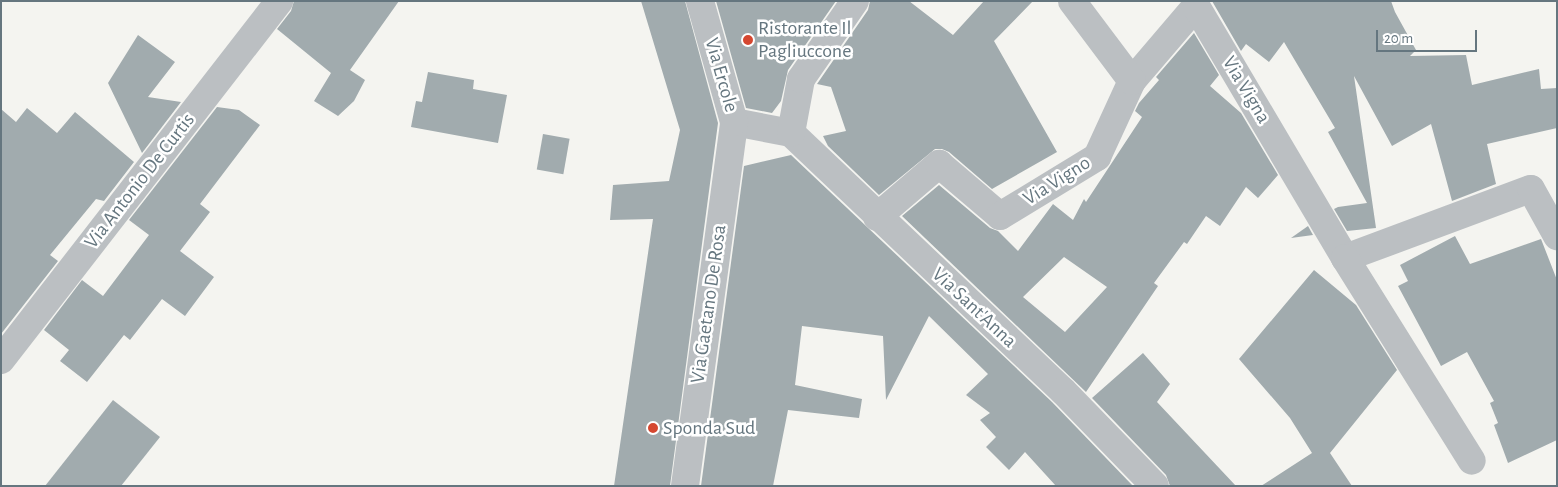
<!DOCTYPE html>
<style>
body{margin:0}
#map{position:relative;width:1558px;height:487px;overflow:hidden;background:#f4f4f0;font-family:"Alegreya Sans",sans-serif}
div>[style]{position:absolute}
.building>*{inset:0;background:#a1abae;transform-origin:0 0}
.minor>*{height:28px;margin:-14px;padding:0 14px;transform-origin:14px;border-radius:14px;background:#bbbfc2}
.tertiary>*{height:28px;margin:-14px;padding:0 14px;transform-origin:14px;border-radius:14px;background:#bbbfc2}
.dots>*{width:14px;height:14px;translate:-50% -50%;box-sizing:border-box;border:2px solid #fff;border-radius:50%}
span{translate:-50% -50%;white-space:nowrap;text-align:center;line-height:1.15;-webkit-text-stroke:5px #fff;paint-order:stroke}
.poi-label{font-size:20px;color:#65767f}
.left{translate:0 -50%;text-align:left}
.street-label{font-size:20px;color:#65767f}
.frame{position:absolute;inset:0;border:2px solid #65767f;pointer-events:none}
.scale{position:absolute;left:1376px;top:30px;width:101px;height:22px;box-sizing:border-box;border:2px solid #65767f;border-top:0;padding-left:6px;font-size:15px;line-height:18px;white-space:nowrap;color:#65767f;-webkit-text-stroke:4px #fff;paint-order:stroke}
</style>
<div id="map">
<div class="building">
<div style="clip-path:polygon(294px 1px,399px 1px,350px 70px,365px 80px,354px 101px,338px 116px,314px 101px,331px 73px,277px 29px,291px 11px)"></div>
<div style="clip-path:polygon(641px 1px,685px 1px,718px 123px,670px 486px,614px 486px,653px 219px,610px 220px,613px 185px,669px 181px,680px 130px)"></div>
<div style="clip-path:polygon(716px 1px,836px 1px,788px 70px,781px 101px,772px 113px,746px 108px)"></div>
<div style="clip-path:polygon(870px 1px,909px 1px,953px 35px,984px 1px,1033px 1px,994px 41px,1057px 152px,992px 189px,949px 152px,942px 149px,935px 149px,879px 195px,828px 146px,823px 136px,846px 131px,831px 87px,817px 84px,868px 10px)"></div>
<div style="clip-path:polygon(1212px 1px,1391px 1px,1395px 12px,1416px 50px,1410px 56px,1466px 55px,1472px 85px,1539px 69px,1541px 89px,1557px 88px,1557px 128px,1487px 144px,1496px 184px,1452px 201px,1431px 124px,1392px 146px,1354px 76px,1376px 228px,1347px 231px,1334px 209px,1338px 207px,1367px 203px,1328px 132px,1335px 128px,1284px 42px,1269px 62px,1246px 44px,1241px 51px)"></div>
<div style="clip-path:polygon(evenodd,1194px 33px,1219px 75px,1210px 86px,1241px 113px,1278px 175px,1258px 198px,1246px 187px,1220px 226px,1206px 216px,1187px 244px,1184px 242px,1154px 283px,1158px 286px,1086px 392px,902px 216px,939px 185px,990px 228px,998px 231px,1018px 251px,1053px 204px,1073px 220px,1084px 199px,1086px 202px,1142px 117px,1135px 111px,1139px 103px,1159px 80px,1156px 77px,1194px 33px,1064px 257px,1107px 287px,1065px 332px,1023px 297px,1064px 257px)"></div>
<div style="clip-path:polygon(138px 35px,175px 62px,148px 97px,181px 102px,142px 153px,108px 83px)"></div>
<div style="clip-path:polygon(428px 72px,474px 80px,473px 89px,507px 95px,498px 143px,411px 127px,416px 101px,422px 102px)"></div>
<div style="clip-path:polygon(217px 107px,239px 110px,260px 125px,200px 204px,210px 212px,180px 251px,214px 277px,185px 316px,162px 299px,130px 340px,124px 335px,87px 382px,60px 361px,69px 350px,44px 330px,82px 280px,103px 296px,149px 235px,129px 220px)"></div>
<div style="clip-path:polygon(27px 108px,57px 133px,75px 112px,134px 162px,104px 201px,96px 199px,50px 255px,58px 261px,1px 334px,1px 109px,16px 122px)"></div>
<div style="left:543px;top:134px;width:27px;height:36px;rotate:10deg"></div>
<div style="clip-path:polygon(791px 155px,1052px 402px,1133px 486px,1056px 486px,1025px 452px,1009px 470px,986px 447px,996px 437px,980px 420px,990px 413px,966px 395px,988px 374px,929px 316px,886px 400px,883px 336px,802px 326px,795px 385px,862px 399px,859px 418px,788px 410px,773px 486px,701px 486px,744px 166px)"></div>
<div style="clip-path:polygon(1308px 226px,1313px 235px,1291px 238px)"></div>
<div style="clip-path:polygon(1455px 236px,1470px 264px,1541px 239px,1557px 280px,1557px 440px,1508px 463px,1494px 425px,1498px 423px,1490px 403px,1494px 401px,1467px 352px,1441px 366px,1398px 286px,1408px 281px,1400px 265px)"></div>
<div style="clip-path:polygon(1314px 270px,1356px 305px,1397px 370px,1330px 453px,1352px 486px,1261px 486px,1312px 453px,1290px 418px,1239px 359px)"></div>
<div style="clip-path:polygon(1143px 353px,1170px 384px,1157px 402px,1236px 486px,1170px 486px,1166px 475px,1092px 398px)"></div>
<div style="clip-path:polygon(113px 400px,160px 437px,121px 486px,45px 486px)"></div>
</div>
<div class="minor">
<div style="left:1132px;top:81px;width:99px;rotate:-49.5deg"></div>
<div style="left:1196px;top:6px;width:293px;rotate:59.4deg"></div>
<div style="left:1345px;top:258px;width:198px;rotate:-20.4deg"></div>
<div style="left:1531px;top:189px;width:54px;rotate:61deg"></div>
<div style="left:734px;top:122px;width:58px;rotate:10.9deg"></div>
<div style="left:791px;top:133px;width:375px;rotate:43.5deg"></div>
<div style="left:1063px;top:391px;width:132px;rotate:45.9deg"></div>
<div style="left:791px;top:133px;width:55px;rotate:-79.5deg"></div>
<div style="left:801px;top:79px;width:95px;rotate:-55.3deg"></div>
<div style="left:877px;top:217px;width:82px;rotate:-40.5deg"></div>
<div style="left:939px;top:164px;width:80px;rotate:40.4deg"></div>
<div style="left:1000px;top:216px;width:114px;rotate:-31.3deg"></div>
<div style="left:1097px;top:157px;width:84px;rotate:-65.3deg"></div>
<div style="left:1132px;top:81px;width:100px;rotate:-126.9deg"></div>
<div style="left:1345px;top:258px;width:239px;rotate:58deg"></div>
</div>
<div class="tertiary">
<div style="left:1px;top:360px;width:454px;rotate:-52.2deg"></div>
<div style="left:685px;top:486px;width:367px;rotate:-82.3deg"></div>
<div style="left:734px;top:122px;width:126px;rotate:-105.7deg"></div>
</div>
<div class="dots">
<div style="left:748px;top:40px;background:#d54730"></div>
<div style="left:653px;top:428px;background:#d54730"></div>
</div>
<div class="poi-label">
<span class="left" style="left:758px;top:40px">Ristorante Il<br>Pagliuccone</span>
<span class="left" style="left:663px;top:428px">Sponda Sud</span>
</div>
<div class="street-label">
<span style="left:721px;top:75px;rotate:74deg">Via Ercole</span>
<span style="left:1246px;top:90px;rotate:59deg">Via Vigna</span>
<span style="left:140px;top:181px;rotate:-52deg">Via Antonio De Curtis</span>
<span style="left:1057px;top:181px;rotate:-32deg">Via Vigno</span>
<span style="left:709px;top:304px;rotate:-82deg">Via Gaetano De Rosa</span>
<span style="left:974px;top:308px;rotate:43deg">Via Sant'Anna</span>
</div>
<div class="frame"></div>
<div class="scale">20 m</div>
</div>
